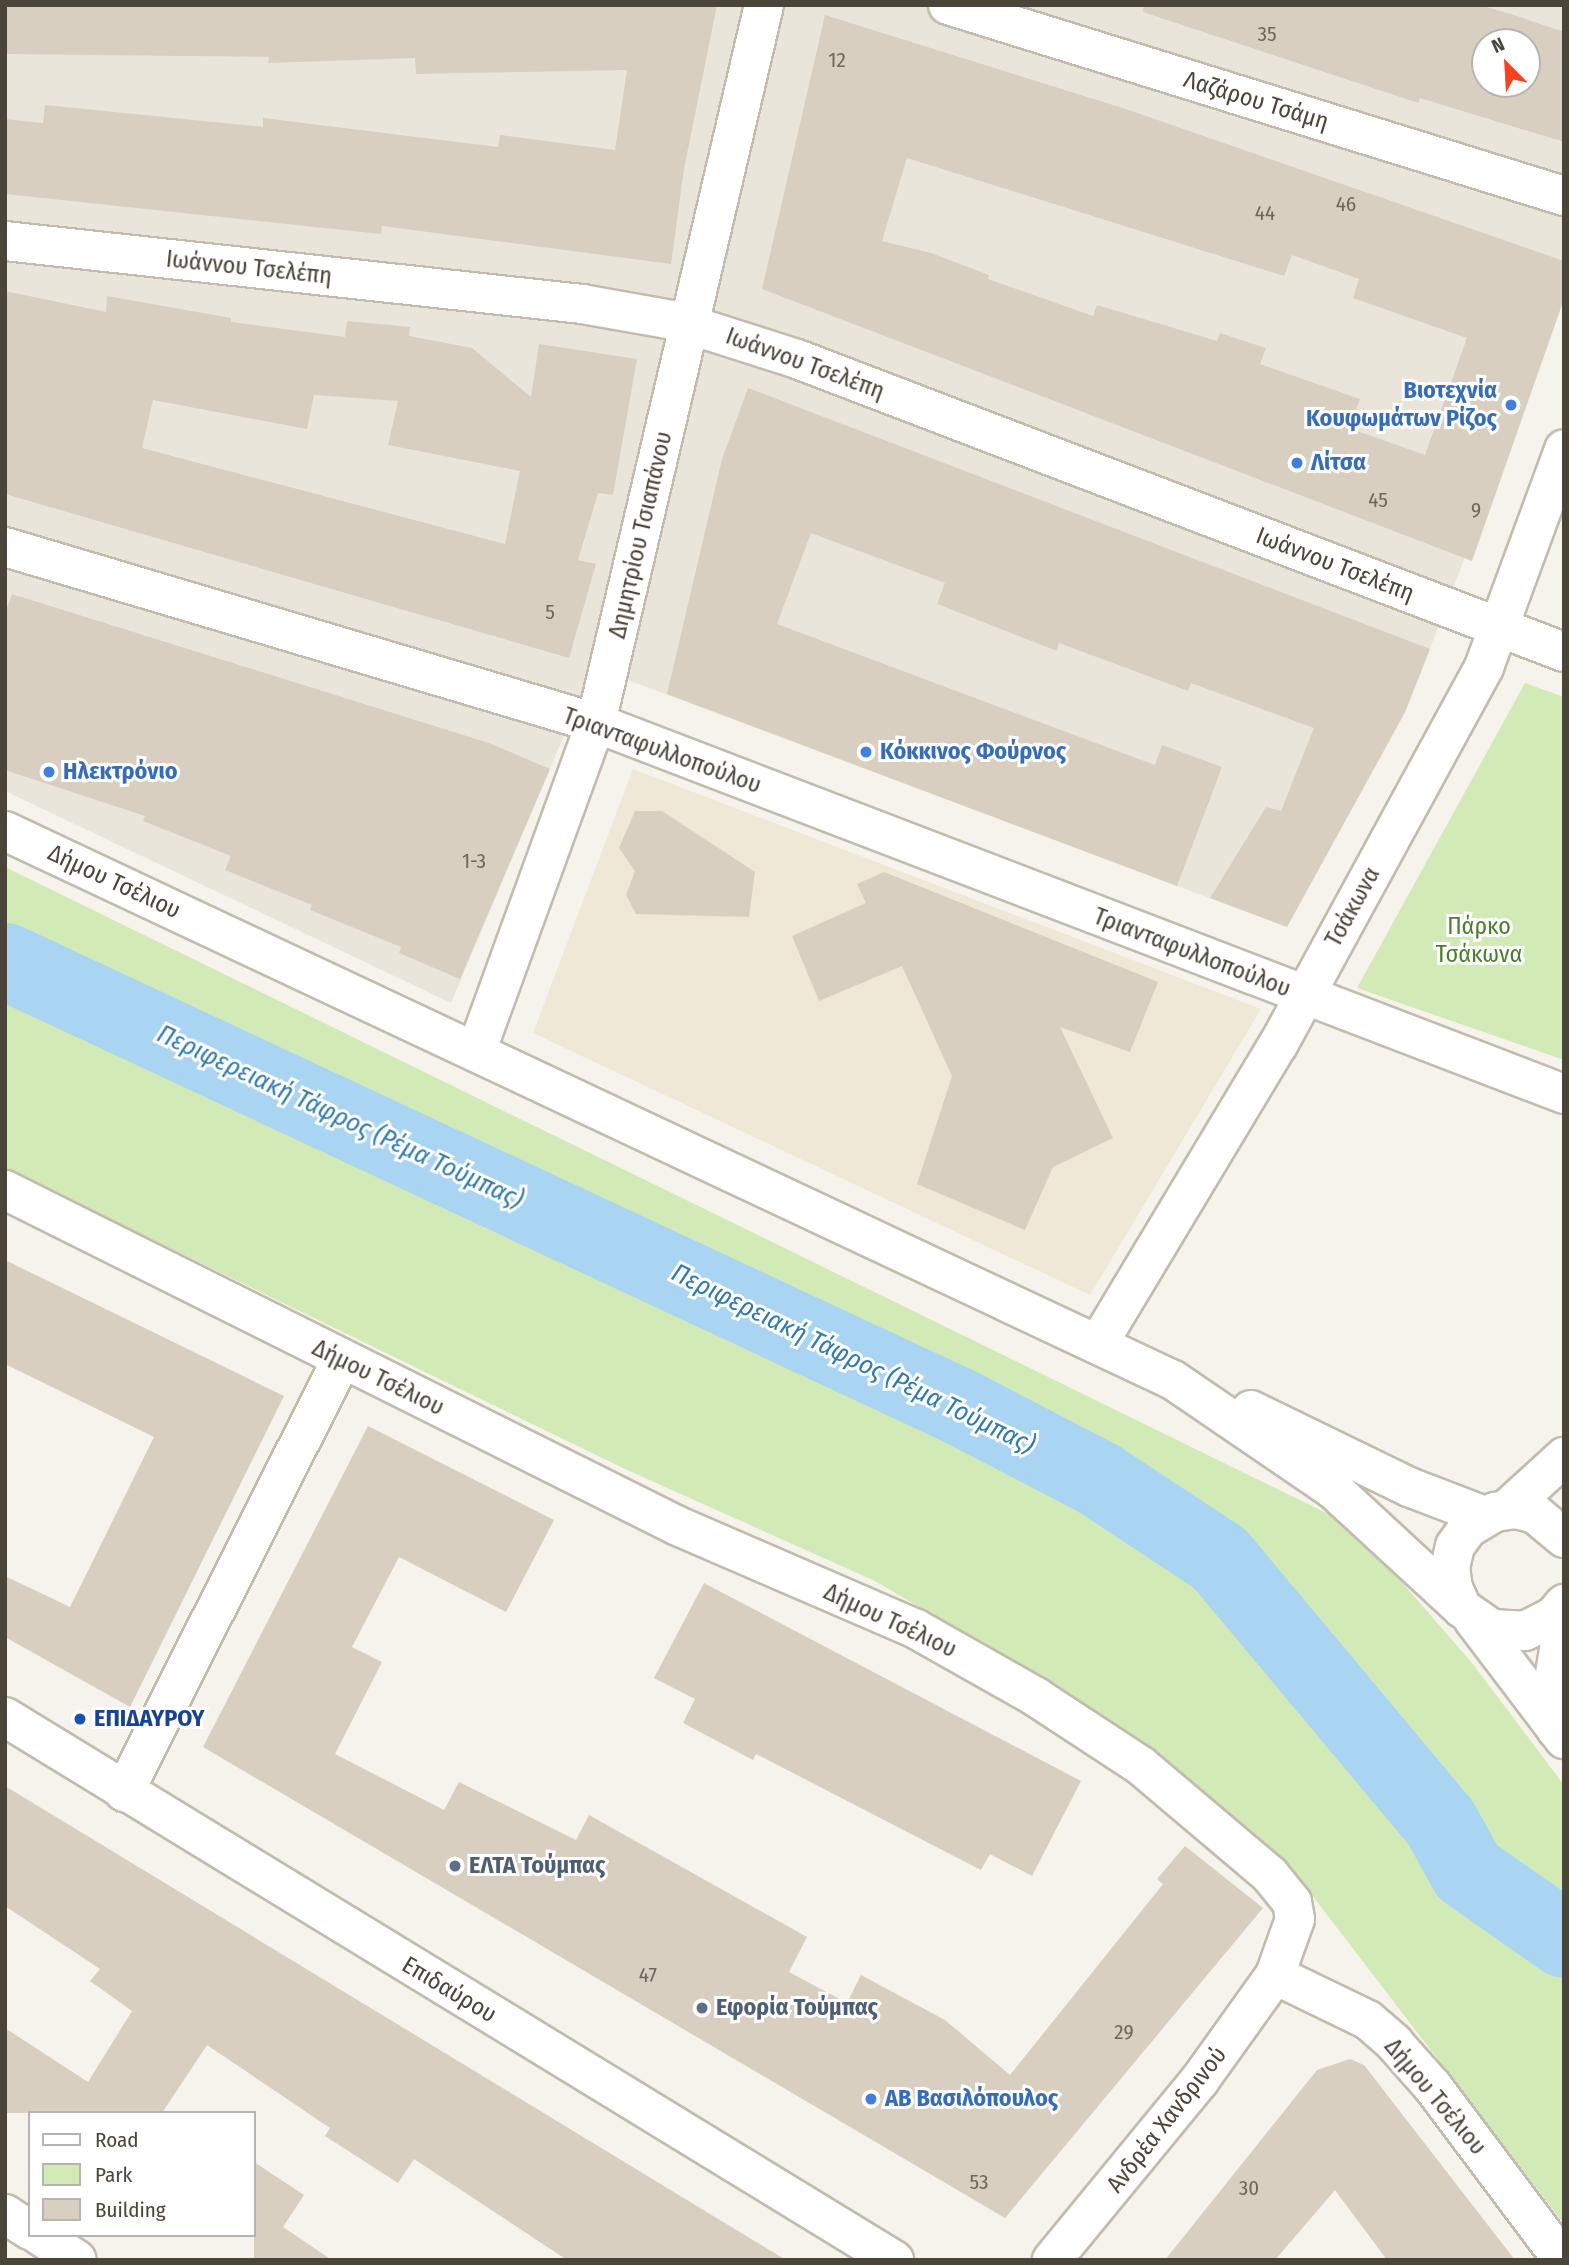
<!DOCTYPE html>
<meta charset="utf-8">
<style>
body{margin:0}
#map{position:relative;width:1569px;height:2265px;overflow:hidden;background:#f6f3ec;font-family:"Fira Sans Condensed",sans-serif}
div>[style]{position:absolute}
.residential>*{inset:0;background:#eae5da}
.education>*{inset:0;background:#efe8d6}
.green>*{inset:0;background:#d2eab5}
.river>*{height:77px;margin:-38.5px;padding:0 38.5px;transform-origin:38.5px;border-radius:38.5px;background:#a9d4f2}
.building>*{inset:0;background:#d8cfc1}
.roads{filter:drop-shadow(2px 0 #c2bbae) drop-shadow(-2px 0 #c2bbae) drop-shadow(0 2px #c2bbae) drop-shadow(0 -2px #c2bbae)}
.minor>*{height:38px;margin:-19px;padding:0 19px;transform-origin:19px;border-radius:19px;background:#fff}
.dots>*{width:19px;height:19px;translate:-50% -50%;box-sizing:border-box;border:4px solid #fff;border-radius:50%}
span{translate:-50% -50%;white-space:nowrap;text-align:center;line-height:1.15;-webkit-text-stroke:6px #fff;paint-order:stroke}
.number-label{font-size:21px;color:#6e675b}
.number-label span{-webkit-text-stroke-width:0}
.street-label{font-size:24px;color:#4b4439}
.shop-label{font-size:24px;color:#366cbe;font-weight:700}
.right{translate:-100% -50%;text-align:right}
.left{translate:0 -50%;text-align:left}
.park-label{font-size:24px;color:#4a7f2a}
.transit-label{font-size:24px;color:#164399;font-weight:700}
.service-label{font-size:24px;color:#4e5e75;font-weight:700}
.water-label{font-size:26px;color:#2e7ab2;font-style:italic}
.frame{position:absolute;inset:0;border:7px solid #4b4439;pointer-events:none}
.legend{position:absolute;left:28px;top:2111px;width:228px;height:126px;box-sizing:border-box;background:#fff;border:2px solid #b7b4b0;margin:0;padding:9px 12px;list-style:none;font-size:21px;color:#4b4439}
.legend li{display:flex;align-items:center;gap:14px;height:35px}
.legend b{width:35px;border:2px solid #b7b4b0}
.north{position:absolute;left:1471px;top:28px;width:70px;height:70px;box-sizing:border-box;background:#fff;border:2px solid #b7b4b0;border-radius:50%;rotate:336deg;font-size:19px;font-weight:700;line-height:28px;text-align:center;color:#4b4439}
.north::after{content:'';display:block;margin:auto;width:24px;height:32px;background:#fc3f1d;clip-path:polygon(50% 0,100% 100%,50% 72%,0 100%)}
</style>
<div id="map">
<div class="residential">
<div style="clip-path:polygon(evenodd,5px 5px,1564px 5px,1564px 299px,1406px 711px,1287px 927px,593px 667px,451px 1003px,5px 791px,5px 5px,1485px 42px,1527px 42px,1527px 84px,1485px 84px,1485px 42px)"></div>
</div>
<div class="education">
<div style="clip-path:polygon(633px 769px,1261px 1009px,1090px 1295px,533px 1033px)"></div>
</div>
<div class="green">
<div style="clip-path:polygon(1525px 683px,1564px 697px,1564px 1060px,1357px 988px)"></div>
<div style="clip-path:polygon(5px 867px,1353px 1526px,1472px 1663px,1564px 1785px,1564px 2224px,1305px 1886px,1257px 1835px,1102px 1715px,875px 1581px,625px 1469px,5px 1168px)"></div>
</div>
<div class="river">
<div style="left:5px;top:961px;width:1053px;rotate:25.01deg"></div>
<div style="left:959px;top:1406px;width:158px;rotate:27.5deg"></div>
<div style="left:1099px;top:1479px;width:144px;rotate:33.4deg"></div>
<div style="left:1219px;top:1558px;width:344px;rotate:50.1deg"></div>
<div style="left:1440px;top:1822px;width:56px;rotate:61.1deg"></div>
<div style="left:1467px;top:1871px;width:118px;rotate:35deg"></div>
</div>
<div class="building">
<div style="clip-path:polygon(5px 5px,717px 5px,684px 169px,671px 264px,382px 226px,381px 234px,5px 194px,5px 119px,43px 123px,45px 105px,263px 127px,263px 118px,498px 147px,500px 135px,615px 150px,627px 70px,416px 74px,415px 58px,268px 63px,269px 57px,5px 54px)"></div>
<div style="clip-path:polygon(evenodd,1144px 5px,1480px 5px,1514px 15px,1564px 32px,1564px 142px,1420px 98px,1418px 103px,1143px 12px,1144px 5px,1485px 42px,1527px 42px,1527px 84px,1485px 84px,1485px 42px)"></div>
<div style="clip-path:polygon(evenodd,825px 15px,1129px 110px,1564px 261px,1564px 299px,1472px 561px,762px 289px,825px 15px,907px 158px,1284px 276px,1292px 255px,1359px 279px,1353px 298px,1467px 338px,1425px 455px,1349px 428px,1360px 399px,1260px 364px,1266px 348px,1220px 333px,1217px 341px,1097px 305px,1093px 316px,988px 279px,989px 275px,931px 253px,882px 241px,907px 158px)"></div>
<div style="clip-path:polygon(evenodd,5px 291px,106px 312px,107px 296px,231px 318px,231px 322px,345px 337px,347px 321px,410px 327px,409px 336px,472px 348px,531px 397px,539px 344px,637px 359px,613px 495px,598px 493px,578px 560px,596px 564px,569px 658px,5px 494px,5px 291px,314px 395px,398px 401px,388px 445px,520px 471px,505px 544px,142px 448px,153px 400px,307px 429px,314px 395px)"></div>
<div style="clip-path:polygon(748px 388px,1430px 649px,1405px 712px,1287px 927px,1210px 898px,1266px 807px,1281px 811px,1314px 728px,1191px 683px,1188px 691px,1059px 643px,1057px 651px,937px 604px,945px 583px,811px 533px,777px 624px,1155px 765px,1162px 745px,1222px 767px,1177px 886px,667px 694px,722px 459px)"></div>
<div style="clip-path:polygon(12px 594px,489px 743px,550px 769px,460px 979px,399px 953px,401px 947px,310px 910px,312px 905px,225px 870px,231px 856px,143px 821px,145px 816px,5px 770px,5px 613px)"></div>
<div style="clip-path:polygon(635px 811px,662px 811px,755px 872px,749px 917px,636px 914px,626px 895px,635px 871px,619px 848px)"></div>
<div style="clip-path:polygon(884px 872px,1158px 982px,1130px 1052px,1060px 1027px,1113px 1138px,1053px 1167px,1025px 1230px,917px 1184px,952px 1076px,902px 966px,819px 1001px,792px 936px,866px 903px,857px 884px)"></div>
<div style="clip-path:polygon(5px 1260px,284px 1396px,130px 1707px,5px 1637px,5px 1576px,70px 1607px,154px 1437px,5px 1364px)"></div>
<div style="clip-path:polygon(368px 1426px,554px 1520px,506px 1612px,399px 1557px,352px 1647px,382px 1662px,335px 1754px,444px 1810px,459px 1782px,576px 1840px,589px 1815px,807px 1937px,789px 1972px,847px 2003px,861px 1975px,945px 2020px,1010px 2075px,1163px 1884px,1157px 1879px,1185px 1846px,1263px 1908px,1005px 2218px,203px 1747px)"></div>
<div style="clip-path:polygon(704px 1583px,1081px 1781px,1032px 1876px,990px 1854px,981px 1870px,756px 1754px,753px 1760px,683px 1723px,695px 1699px,654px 1678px)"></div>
<div style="clip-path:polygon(5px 1786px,547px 2115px,786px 2260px,567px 2260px,414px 2159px,398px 2183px,325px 2136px,330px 2128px,207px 2045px,162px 2113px,5px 2113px,5px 2028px,88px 2082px,132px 2011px,90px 1981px,100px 1969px,5px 1906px)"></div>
<div style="clip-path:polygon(1350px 2059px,1364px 2065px,1515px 2260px,1387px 2260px,1335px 2190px,1275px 2260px,1165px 2260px,1317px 2070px)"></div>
<div style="clip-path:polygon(254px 2162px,304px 2195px,283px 2227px,332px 2260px,254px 2260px)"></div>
</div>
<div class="roads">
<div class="minor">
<div style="left:948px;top:5px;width:645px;rotate:17.23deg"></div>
<div style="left:5px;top:241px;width:580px;rotate:6.23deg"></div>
<div style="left:582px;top:304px;width:97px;rotate:10deg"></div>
<div style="left:678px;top:321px;width:125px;rotate:17.7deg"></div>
<div style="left:797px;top:359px;width:821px;rotate:20.91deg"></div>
<div style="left:5px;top:547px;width:617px;rotate:16.58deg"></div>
<div style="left:596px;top:723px;width:1037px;rotate:20.97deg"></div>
<div style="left:5px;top:831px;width:1291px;rotate:25.18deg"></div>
<div style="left:1173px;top:1380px;width:194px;rotate:34.3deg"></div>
<div style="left:1333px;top:1489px;width:176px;rotate:42.7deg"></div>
<div style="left:476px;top:1052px;width:350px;rotate:-70deg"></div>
<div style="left:596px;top:723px;width:737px;rotate:-76.83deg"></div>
<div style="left:5px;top:1190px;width:752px;rotate:26.53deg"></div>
<div style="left:678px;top:1526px;width:259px;rotate:23.4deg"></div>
<div style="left:916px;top:1629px;width:138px;rotate:29.5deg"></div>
<div style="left:1036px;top:1697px;width:124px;rotate:33.2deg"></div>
<div style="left:1140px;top:1765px;width:170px;rotate:40.2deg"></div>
<div style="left:1270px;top:1875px;width:35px;rotate:51deg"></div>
<div style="left:1292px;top:1902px;width:17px;rotate:80deg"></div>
<div style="left:1295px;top:1919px;width:59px;rotate:109.7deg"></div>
<div style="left:1275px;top:1975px;width:130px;rotate:125.6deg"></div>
<div style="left:1199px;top:2081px;width:232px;rotate:129.4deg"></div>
<div style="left:1098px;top:1344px;width:349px;rotate:-59deg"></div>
<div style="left:1278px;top:1045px;width:430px;rotate:-61.4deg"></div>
<div style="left:1484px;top:667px;width:232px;rotate:-69.8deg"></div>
<div style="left:1251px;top:1410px;width:176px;rotate:26deg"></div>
<div style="left:1409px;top:1487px;width:81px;rotate:20.9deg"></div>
<div style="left:1506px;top:1510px;width:79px;rotate:-42.4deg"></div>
<div style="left:1564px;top:1538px;width:38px;rotate:-140deg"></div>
<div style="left:1535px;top:1514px;width:20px;rotate:-165deg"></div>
<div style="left:1516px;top:1509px;width:21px;rotate:172deg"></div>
<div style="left:1495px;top:1512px;width:31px;rotate:149deg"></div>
<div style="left:1468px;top:1528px;width:22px;rotate:126deg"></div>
<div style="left:1455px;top:1546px;width:22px;rotate:103deg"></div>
<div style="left:1450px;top:1567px;width:21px;rotate:82deg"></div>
<div style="left:1453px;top:1588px;width:22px;rotate:66deg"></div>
<div style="left:1462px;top:1608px;width:37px;rotate:35deg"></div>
<div style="left:1492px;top:1629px;width:33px;rotate:3deg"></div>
<div style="left:1525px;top:1631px;width:33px;rotate:-27deg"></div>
<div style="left:1554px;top:1616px;width:16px;rotate:-50deg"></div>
<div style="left:1473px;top:1619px;width:151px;rotate:52.8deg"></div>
<div style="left:5px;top:1717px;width:1042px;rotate:31.42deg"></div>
<div style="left:1556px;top:1729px;width:49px;rotate:-92.3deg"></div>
<div style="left:1554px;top:1680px;width:62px;rotate:-80.7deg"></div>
<div style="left:124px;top:1792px;width:483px;rotate:-63.3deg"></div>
<div style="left:1275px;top:1975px;width:103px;rotate:25.8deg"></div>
<div style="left:1368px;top:2020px;width:35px;rotate:41deg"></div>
<div style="left:1394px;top:2043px;width:59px;rotate:48.4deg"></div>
<div style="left:1433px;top:2087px;width:216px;rotate:53.1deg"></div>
<div style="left:5px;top:2214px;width:30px;rotate:33deg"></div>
<div style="left:39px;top:2235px;width:45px;rotate:33.3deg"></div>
</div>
</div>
<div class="dots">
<div style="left:1511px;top:405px;background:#3f7fe0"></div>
<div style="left:1297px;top:463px;background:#3f7fe0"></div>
<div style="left:866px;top:752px;background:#3f7fe0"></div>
<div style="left:49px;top:772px;background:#3f7fe0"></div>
<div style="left:80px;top:1719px;background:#1a4fb4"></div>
<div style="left:455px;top:1866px;background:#5c6f8a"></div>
<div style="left:702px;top:2008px;background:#5c6f8a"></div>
<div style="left:871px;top:2099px;background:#3f7fe0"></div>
</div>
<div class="number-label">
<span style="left:1267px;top:34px">35</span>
<span style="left:837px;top:60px">12</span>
<span style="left:1346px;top:204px">46</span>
<span style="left:1265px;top:213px">44</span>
<span style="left:1378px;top:500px">45</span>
<span style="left:1476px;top:510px">9</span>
<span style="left:550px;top:612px">5</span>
<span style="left:474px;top:861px">1-3</span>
<span style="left:648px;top:1975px">47</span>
<span style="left:1124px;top:2032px">29</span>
<span style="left:979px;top:2182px">53</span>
<span style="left:1249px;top:2188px">30</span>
</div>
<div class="street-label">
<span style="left:1256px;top:101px;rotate:17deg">Λαζάρου Τσάμη</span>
<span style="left:249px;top:268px;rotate:6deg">Ιωάννου Τσελέπη</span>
<span style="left:805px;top:364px;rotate:20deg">Ιωάννου Τσελέπη</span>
<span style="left:641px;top:535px;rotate:-77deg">Δημητρίου Τσιαπάνου</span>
<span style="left:1335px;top:565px;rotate:21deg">Ιωάννου Τσελέπη</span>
<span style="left:662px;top:751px;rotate:20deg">Τριανταφυλλοπούλου</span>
<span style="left:114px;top:882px;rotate:25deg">Δήμου Τσέλιου</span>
<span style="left:1353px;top:907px;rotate:-61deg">Τσάκωνα</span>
<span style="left:1192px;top:953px;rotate:21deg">Τριανταφυλλοπούλου</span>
<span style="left:378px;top:1378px;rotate:26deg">Δήμου Τσέλιου</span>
<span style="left:890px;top:1621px;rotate:25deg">Δήμου Τσέλιου</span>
<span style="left:449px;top:1990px;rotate:31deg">Επιδαύρου</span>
<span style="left:1435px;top:2097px;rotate:50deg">Δήμου Τσέλιου</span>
<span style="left:1167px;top:2120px;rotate:-52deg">Ανδρέα Χανδρινού</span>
</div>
<div class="shop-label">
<span class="right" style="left:1497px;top:405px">Βιοτεχνία<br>Κουφωμάτων Ρίζος</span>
<span class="left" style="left:1311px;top:463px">Λίτσα</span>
<span class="left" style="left:880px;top:752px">Κόκκινος Φούρνος</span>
<span class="left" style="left:63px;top:772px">Ηλεκτρόνιο</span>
<span class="left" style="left:885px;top:2099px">ΑΒ Βασιλόπουλος</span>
</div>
<div class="park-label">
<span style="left:1479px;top:941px">Πάρκο<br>Τσάκωνα</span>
</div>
<div class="transit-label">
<span class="left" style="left:94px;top:1719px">ΕΠΙΔΑΥΡΟΥ</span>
</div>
<div class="service-label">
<span class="left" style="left:469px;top:1866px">ΕΛΤΑ Τούμπας</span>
<span class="left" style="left:716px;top:2008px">Εφορία Τούμπας</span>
</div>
<div class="water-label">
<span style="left:340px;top:1117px;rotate:25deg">Περιφερειακή Τάφρος (Ρέμα Τούμπας)</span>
<span style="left:853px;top:1359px;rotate:26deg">Περιφερειακή Τάφρος (Ρέμα Τούμπας)</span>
</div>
<div class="frame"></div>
<ul class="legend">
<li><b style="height:9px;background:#fff"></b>Road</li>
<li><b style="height:19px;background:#d2eab5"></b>Park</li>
<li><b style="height:19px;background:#d8cfc1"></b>Building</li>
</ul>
<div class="north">N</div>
</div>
